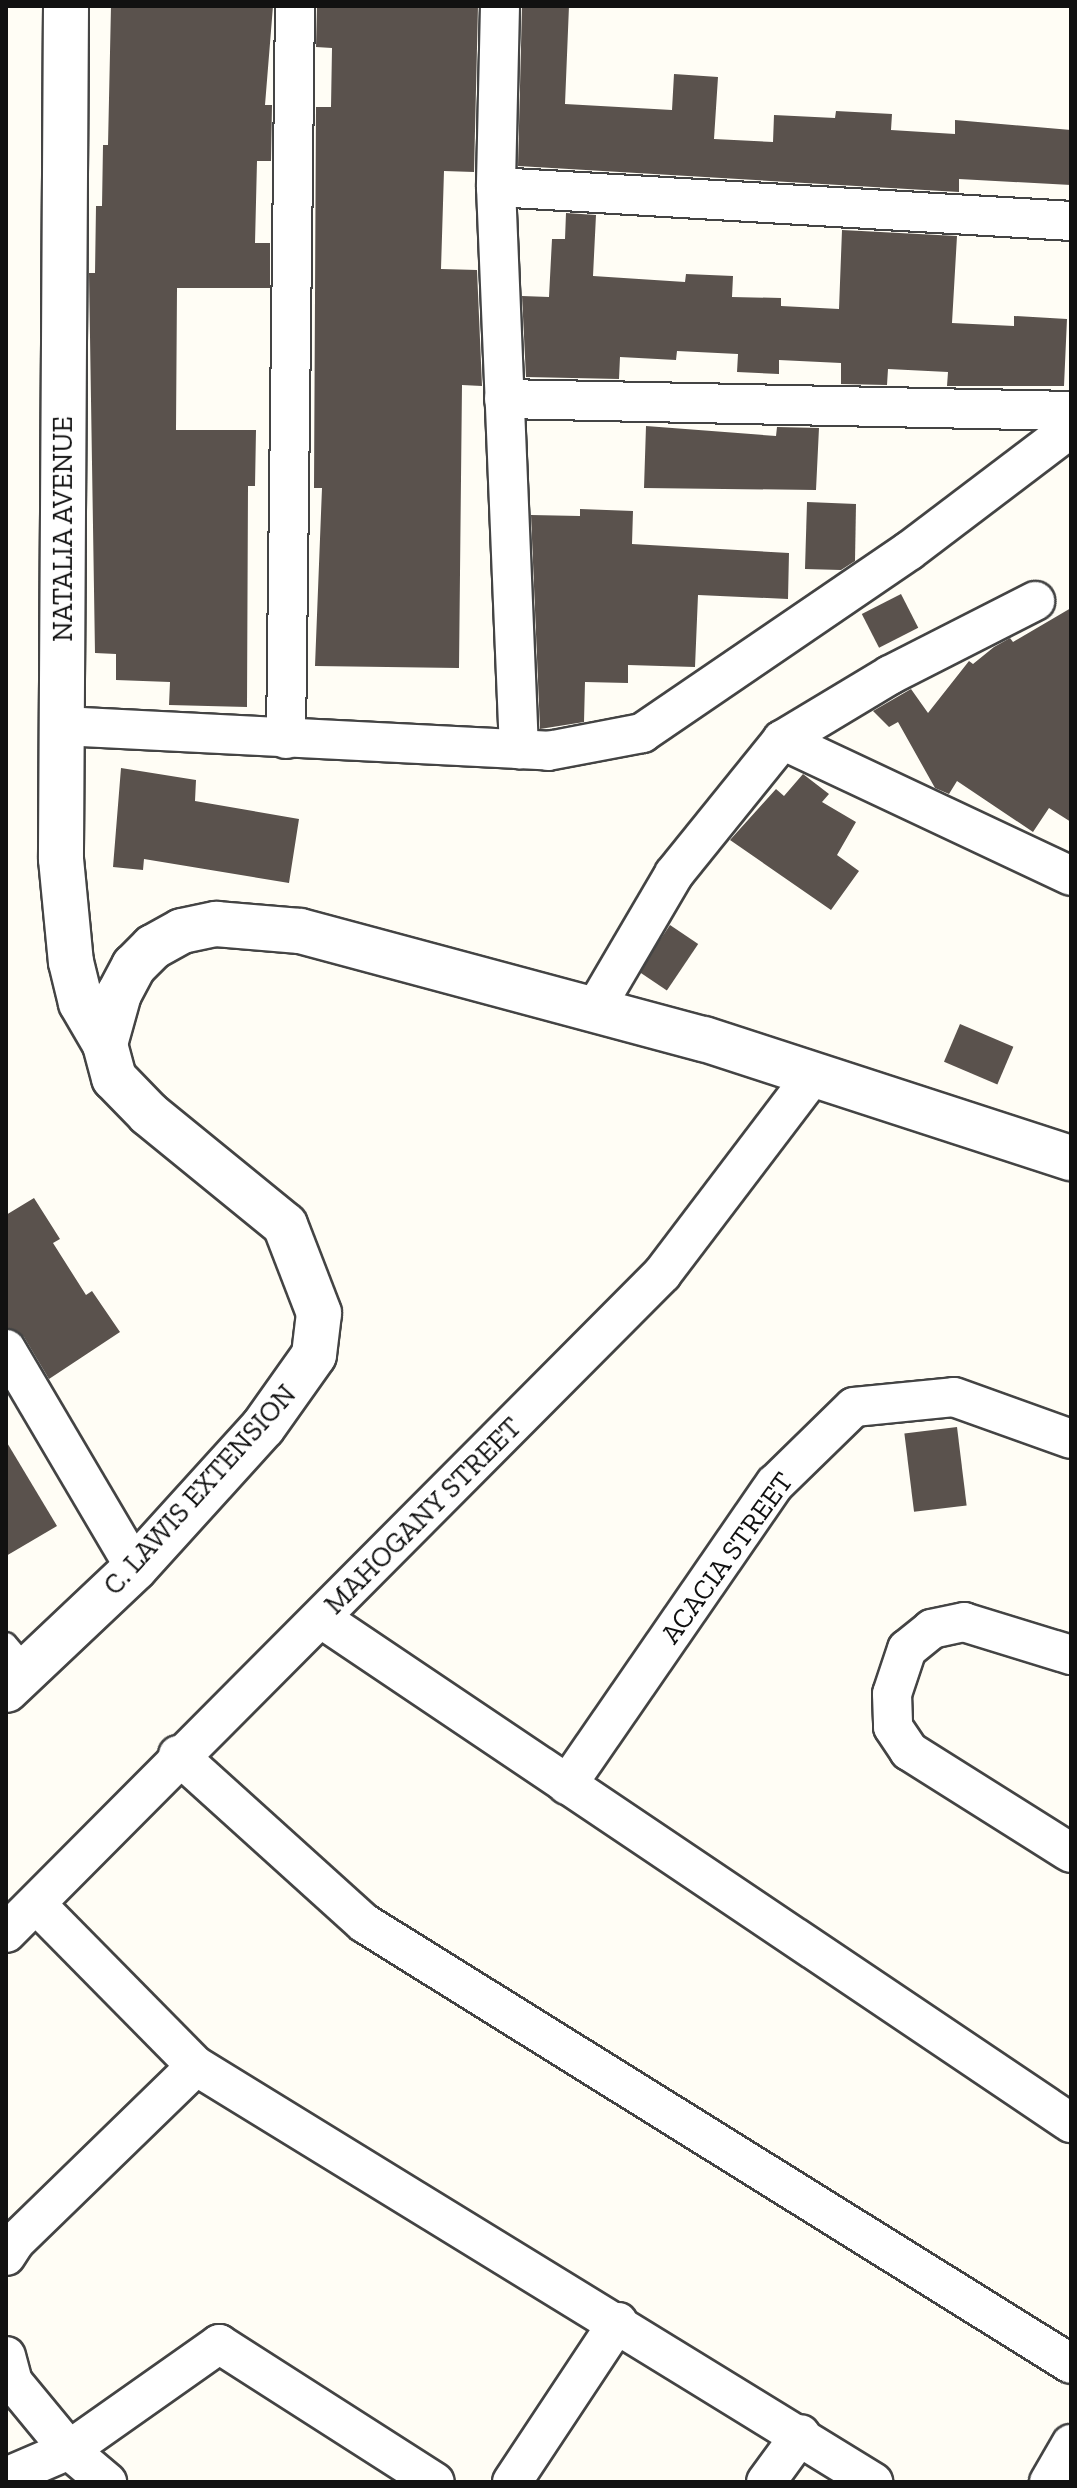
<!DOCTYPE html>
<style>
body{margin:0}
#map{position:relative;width:1077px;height:2488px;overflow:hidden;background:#fffdf5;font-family:"Zilla Slab",serif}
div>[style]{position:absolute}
.building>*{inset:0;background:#5a524d;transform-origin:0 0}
.roads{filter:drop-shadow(2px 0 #444) drop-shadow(-2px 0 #444) drop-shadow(0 2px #444) drop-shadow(0 -2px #444)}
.service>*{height:20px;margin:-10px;padding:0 10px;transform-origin:10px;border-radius:10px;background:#fff}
.minor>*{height:38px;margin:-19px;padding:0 19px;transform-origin:19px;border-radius:19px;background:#fff}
.tertiary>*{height:44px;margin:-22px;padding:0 22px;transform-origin:22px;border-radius:22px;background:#fff}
span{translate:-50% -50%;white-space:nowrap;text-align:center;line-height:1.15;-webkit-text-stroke:8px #fff;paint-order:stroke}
.street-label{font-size:28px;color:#111}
.frame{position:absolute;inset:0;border:8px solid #111;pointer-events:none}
</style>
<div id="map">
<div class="building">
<div style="clip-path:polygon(111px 6px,273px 6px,265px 105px,272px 105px,271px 161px,257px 161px,255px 243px,270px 243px,270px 288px,177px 288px,176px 430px,256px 430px,255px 486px,248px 486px,247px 707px,169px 705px,170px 682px,116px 680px,116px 654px,95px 653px,89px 273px,95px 273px,96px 206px,102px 206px,103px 145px,108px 145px)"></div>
<div style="clip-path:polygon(317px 6px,478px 6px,474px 172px,444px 171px,441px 269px,477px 270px,482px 386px,462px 385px,459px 668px,315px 666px,322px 488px,314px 488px,316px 107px,331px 107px,332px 48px,316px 47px)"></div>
<div style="clip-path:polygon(522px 6px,569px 6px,565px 104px,672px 110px,674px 74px,718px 77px,714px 139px,773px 142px,774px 115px,835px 118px,836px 111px,892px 114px,891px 130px,955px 134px,955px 120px,1071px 130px,1071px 185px,959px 179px,959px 192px,518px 166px)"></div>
<div style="clip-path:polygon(566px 213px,596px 215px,593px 276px,685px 282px,686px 274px,733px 276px,732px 297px,781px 298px,781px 306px,839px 309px,842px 230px,957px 236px,952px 323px,1014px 326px,1014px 316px,1067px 319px,1064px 386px,947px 386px,948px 372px,888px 369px,887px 385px,841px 384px,841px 363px,779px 360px,779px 374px,737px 372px,738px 354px,677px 351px,676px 360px,620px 357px,619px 379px,526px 377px,522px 296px,549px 297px,552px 239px,565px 239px)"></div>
<div style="clip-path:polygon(646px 426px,776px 436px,777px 427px,819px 428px,816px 490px,644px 488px)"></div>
<div style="clip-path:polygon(807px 502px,856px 504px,855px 561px,841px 570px,805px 569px)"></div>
<div style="clip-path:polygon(580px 509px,633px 511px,632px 544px,789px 553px,788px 599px,698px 595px,695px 667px,628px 665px,628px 683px,585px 682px,584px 722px,540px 729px,531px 515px,580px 516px)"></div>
<div style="left:901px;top:594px;width:38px;height:44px;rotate:63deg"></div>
<div style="clip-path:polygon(1071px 608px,1071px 822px,1049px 808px,1033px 832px,957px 781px,949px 794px,935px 788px,898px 722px,889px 727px,873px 711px,911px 689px,928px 713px,969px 661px,973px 664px,994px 647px,1010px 638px,1013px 642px)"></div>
<div style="clip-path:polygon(121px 768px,196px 780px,195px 801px,299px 819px,289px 883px,144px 859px,143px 870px,113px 867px)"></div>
<div style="clip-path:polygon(803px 774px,829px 794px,822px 802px,856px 822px,837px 855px,859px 871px,831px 910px,730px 840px,776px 789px,784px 796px)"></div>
<div style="left:670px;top:925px;width:34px;height:56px;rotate:34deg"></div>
<div style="left:960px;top:1024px;width:58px;height:41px;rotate:23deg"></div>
<div style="clip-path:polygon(34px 1198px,60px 1239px,53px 1243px,86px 1295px,92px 1291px,120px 1332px,49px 1379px,24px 1337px,6px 1327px,6px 1215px)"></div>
<div style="left:957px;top:1427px;width:79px;height:53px;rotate:83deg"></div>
<div style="clip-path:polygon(6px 1441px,57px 1526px,6px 1556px)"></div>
</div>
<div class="roads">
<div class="service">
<div style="left:6px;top:1643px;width:34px;rotate:50deg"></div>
</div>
<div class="minor">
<div style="left:500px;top:6px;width:181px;rotate:91.3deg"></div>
<div style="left:496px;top:187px;width:563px;rotate:87.66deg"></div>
<div style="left:496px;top:187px;width:576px;rotate:3.38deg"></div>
<div style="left:504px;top:399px;width:567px;rotate:1.21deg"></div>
<div style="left:62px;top:726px;width:487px;rotate:2.9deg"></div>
<div style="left:548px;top:751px;width:96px;rotate:-10.8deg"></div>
<div style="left:642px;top:733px;width:323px;rotate:-34.3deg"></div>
<div style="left:909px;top:551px;width:203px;rotate:-37.2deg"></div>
<div style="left:286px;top:739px;width:733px;rotate:-89.3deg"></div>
<div style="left:782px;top:740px;width:319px;rotate:25.2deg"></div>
<div style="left:596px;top:1007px;width:154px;rotate:-59.6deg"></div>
<div style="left:674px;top:874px;width:172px;rotate:-51.1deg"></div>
<div style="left:782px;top:740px;width:126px;rotate:-31deg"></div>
<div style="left:890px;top:675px;width:163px;rotate:-27deg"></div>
<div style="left:6px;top:1349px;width:254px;rotate:59.5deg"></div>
<div style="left:322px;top:1619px;width:903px;rotate:33.94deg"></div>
<div style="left:1071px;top:1655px;width:112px;rotate:-162.9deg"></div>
<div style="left:964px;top:1622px;width:33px;rotate:168deg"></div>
<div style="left:932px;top:1629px;width:32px;rotate:141deg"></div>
<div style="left:907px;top:1649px;width:47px;rotate:108.4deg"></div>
<div style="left:892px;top:1694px;width:33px;rotate:88deg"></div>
<div style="left:893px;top:1727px;width:29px;rotate:56deg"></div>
<div style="left:909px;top:1751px;width:191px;rotate:32.2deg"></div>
<div style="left:178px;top:1755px;width:251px;rotate:42.1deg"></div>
<div style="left:364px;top:1923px;width:833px;rotate:31.95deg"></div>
<div style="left:567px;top:1785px;width:366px;rotate:-55.4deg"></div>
<div style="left:775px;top:1484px;width:110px;rotate:-44.3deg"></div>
<div style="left:854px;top:1407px;width:100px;rotate:-5.7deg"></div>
<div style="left:954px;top:1397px;width:124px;rotate:19.7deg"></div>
<div style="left:38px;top:1906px;width:225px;rotate:45.4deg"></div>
<div style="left:196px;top:2066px;width:795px;rotate:31.57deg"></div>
<div style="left:6px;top:1933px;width:930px;rotate:-45.13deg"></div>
<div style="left:662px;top:1274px;width:250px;rotate:-52.8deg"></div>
<div style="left:6px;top:2256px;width:17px;rotate:-57deg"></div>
<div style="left:15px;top:2242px;width:252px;rotate:-44.2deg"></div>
<div style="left:6px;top:2356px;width:27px;rotate:75deg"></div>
<div style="left:13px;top:2382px;width:88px;rotate:50.5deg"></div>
<div style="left:69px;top:2450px;width:50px;rotate:40.1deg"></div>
<div style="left:6px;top:2477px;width:69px;rotate:-23.2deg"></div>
<div style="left:69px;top:2450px;width:184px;rotate:-35.2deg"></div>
<div style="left:219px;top:2344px;width:256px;rotate:32.6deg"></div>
<div style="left:512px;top:2482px;width:192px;rotate:-56.5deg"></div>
<div style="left:766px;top:2482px;width:59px;rotate:-53.9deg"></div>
<div style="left:1049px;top:2482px;width:44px;rotate:-59.9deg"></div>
</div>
<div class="tertiary">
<div style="left:66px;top:6px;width:853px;rotate:90.34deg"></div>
<div style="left:61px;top:859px;width:103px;rotate:84.5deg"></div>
<div style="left:71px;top:962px;width:42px;rotate:76.3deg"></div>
<div style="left:81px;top:1003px;width:48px;rotate:59.7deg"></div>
<div style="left:6px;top:1690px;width:178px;rotate:-43.4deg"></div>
<div style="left:135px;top:1568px;width:190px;rotate:-47.8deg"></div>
<div style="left:263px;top:1427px;width:88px;rotate:-54.7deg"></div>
<div style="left:314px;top:1355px;width:42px;rotate:-83.2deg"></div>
<div style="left:319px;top:1313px;width:94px;rotate:-111.1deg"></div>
<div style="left:285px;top:1225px;width:176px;rotate:-140.8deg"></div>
<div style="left:149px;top:1114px;width:50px;rotate:-134.2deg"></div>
<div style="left:114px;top:1078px;width:35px;rotate:-105deg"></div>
<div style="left:105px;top:1044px;width:52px;rotate:-74.4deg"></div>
<div style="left:119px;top:994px;width:32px;rotate:-62deg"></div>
<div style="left:134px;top:966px;width:27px;rotate:-45deg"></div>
<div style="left:153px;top:947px;width:33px;rotate:-29deg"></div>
<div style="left:182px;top:931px;width:35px;rotate:-12deg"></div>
<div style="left:216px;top:924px;width:84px;rotate:4.8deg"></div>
<div style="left:300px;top:931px;width:418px;rotate:15deg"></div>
<div style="left:704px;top:1039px;width:386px;rotate:18deg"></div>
</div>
</div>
<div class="street-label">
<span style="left:63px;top:529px;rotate:-90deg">NATALIA AVENUE</span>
<span style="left:200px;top:1490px;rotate:-48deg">C. LAWIS EXTENSION</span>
<span style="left:423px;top:1516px;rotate:-45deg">MAHOGANY STREET</span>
<span style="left:727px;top:1558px;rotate:-54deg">ACACIA STREET</span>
</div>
<div class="frame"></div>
</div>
